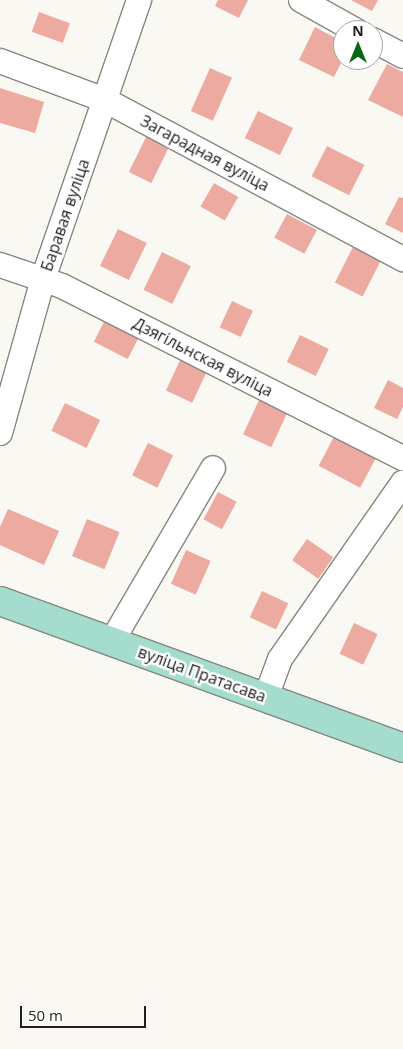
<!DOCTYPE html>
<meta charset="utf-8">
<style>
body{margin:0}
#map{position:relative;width:403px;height:1049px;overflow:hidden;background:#faf8f2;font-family:"Open Sans",sans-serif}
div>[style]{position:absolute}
.building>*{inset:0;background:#ecaaa1;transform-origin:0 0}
.roads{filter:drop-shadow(1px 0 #878680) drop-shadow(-1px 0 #878680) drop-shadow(0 1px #878680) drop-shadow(0 -1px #878680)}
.minor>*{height:24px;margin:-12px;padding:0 12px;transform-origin:12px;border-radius:12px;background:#fff}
.major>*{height:28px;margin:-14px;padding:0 14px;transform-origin:14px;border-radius:14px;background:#a4dccd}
span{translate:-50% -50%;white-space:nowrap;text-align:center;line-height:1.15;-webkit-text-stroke:5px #fff;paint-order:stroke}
.street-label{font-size:16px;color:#201f1d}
.north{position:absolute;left:333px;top:20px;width:50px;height:50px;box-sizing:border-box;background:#fff;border:1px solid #a6a5a5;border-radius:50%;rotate:0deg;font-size:14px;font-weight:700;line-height:20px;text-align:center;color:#201f1d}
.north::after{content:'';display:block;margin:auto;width:18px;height:22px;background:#046814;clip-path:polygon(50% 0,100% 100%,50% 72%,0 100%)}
.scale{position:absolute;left:20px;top:1006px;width:126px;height:22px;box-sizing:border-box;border:2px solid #201f1d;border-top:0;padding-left:6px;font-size:15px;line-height:18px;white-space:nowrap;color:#201f1d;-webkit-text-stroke:4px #fff;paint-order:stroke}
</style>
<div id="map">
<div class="building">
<div style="clip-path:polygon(218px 0,248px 0,239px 18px,215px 6px)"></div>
<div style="clip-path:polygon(351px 0,378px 0,372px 11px)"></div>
<div style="left:39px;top:12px;width:33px;height:21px;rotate:20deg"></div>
<div style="clip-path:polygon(315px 27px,343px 42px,343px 59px,334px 77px,299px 60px)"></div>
<div style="clip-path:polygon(387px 64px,403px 72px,403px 117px,368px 100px)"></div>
<div style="left:210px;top:68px;width:24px;height:47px;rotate:24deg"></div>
<div style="clip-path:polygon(0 88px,44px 102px,35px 133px,0 123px)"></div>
<div style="left:258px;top:111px;width:39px;height:30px;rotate:26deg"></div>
<div style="left:146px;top:137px;width:25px;height:39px;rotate:26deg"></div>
<div style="left:327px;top:146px;width:42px;height:34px;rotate:27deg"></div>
<div style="left:214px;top:183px;width:28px;height:27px;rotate:30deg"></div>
<div style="clip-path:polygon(399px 197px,403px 198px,403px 233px,385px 224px)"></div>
<div style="left:287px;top:214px;width:34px;height:27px;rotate:28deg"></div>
<div style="left:118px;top:229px;width:32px;height:41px;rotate:26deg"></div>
<div style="left:354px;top:245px;width:31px;height:42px;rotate:27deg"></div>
<div style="left:162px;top:252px;width:32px;height:42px;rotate:26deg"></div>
<div style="left:232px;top:301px;width:23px;height:29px;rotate:25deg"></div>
<div style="left:107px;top:316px;width:38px;height:29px;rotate:27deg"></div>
<div style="left:300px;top:335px;width:32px;height:30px;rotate:26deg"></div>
<div style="left:182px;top:356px;width:29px;height:38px;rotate:25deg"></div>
<div style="clip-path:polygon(388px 380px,403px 388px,403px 407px,397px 419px,374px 408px)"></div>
<div style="left:260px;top:398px;width:31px;height:40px;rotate:25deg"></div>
<div style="left:65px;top:403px;width:39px;height:31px;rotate:26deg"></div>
<div style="left:336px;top:433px;width:47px;height:37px;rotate:28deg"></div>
<div style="left:148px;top:443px;width:28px;height:36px;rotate:26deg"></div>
<div style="left:218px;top:492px;width:21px;height:31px;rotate:28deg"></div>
<div style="clip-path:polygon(8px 509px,59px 531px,44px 565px,0 545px,0 527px)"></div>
<div style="left:87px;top:519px;width:35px;height:40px;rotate:22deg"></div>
<div style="left:307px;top:539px;width:32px;height:26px;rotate:35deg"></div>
<div style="left:186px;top:550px;width:27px;height:37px;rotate:24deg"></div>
<div style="left:262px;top:591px;width:29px;height:29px;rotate:25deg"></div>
<div style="left:354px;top:623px;width:26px;height:34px;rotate:25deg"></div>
</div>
<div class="roads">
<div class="minor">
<div style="left:301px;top:0;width:62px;rotate:29.1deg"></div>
<div style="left:373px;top:40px;width:34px;rotate:28deg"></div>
<div style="left:0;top:61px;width:112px;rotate:20.4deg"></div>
<div style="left:105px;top:100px;width:338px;rotate:28.1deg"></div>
<div style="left:0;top:265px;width:65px;rotate:18.7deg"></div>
<div style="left:62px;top:286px;width:382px;rotate:26.8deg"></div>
<div style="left:0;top:433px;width:160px;rotate:-74.4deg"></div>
<div style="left:43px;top:279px;width:295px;rotate:-71deg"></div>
<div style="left:112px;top:641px;width:200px;rotate:-59.7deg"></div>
<div style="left:266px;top:697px;width:40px;rotate:-69.8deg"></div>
<div style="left:280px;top:659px;width:215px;rotate:-55.1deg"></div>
</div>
<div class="major">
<div style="left:0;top:601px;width:429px;rotate:20deg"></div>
</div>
</div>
<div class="street-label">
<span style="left:205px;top:153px;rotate:28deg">Загарадная вуліца</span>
<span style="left:65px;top:215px;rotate:-71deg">Баравая вуліца</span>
<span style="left:203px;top:357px;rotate:27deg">Дзягільнская вуліца</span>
<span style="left:202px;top:674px;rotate:20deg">вуліца Пратасава</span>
</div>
<div class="north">N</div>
<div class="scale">50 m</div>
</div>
